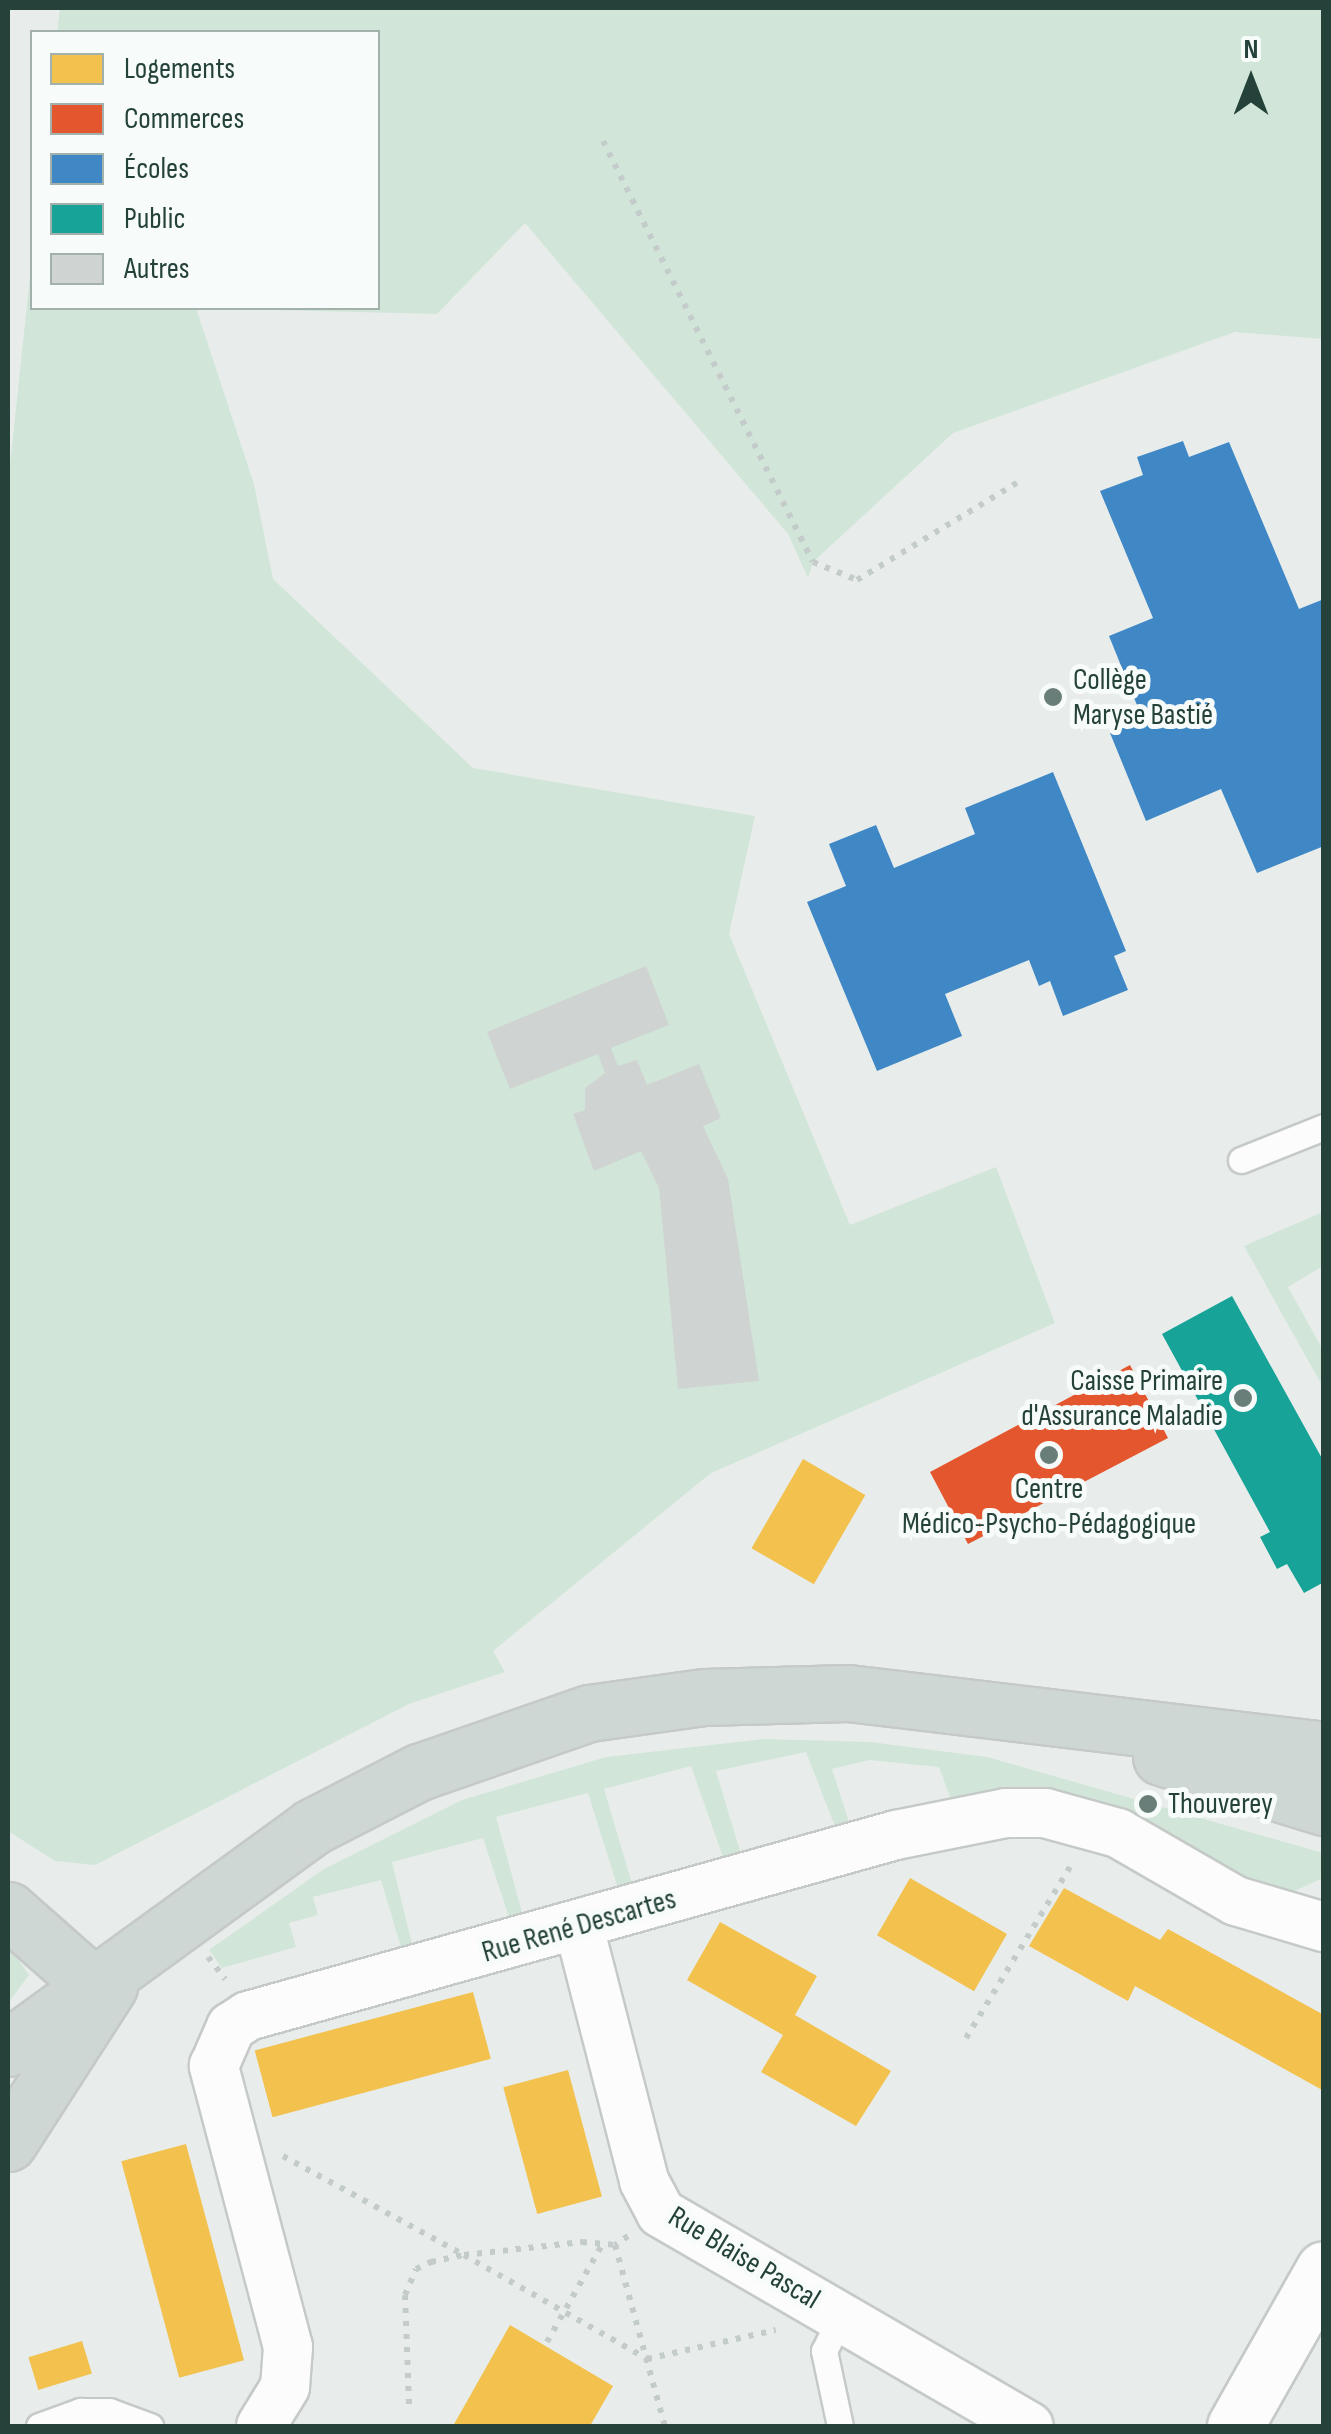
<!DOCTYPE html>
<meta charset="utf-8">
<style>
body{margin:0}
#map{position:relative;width:1331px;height:2434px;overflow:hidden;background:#e8edeb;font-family:"Sofia Sans Condensed",sans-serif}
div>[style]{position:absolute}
.green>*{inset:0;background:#d1e6d8}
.homes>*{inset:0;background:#f2c14e;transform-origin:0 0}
.shops>*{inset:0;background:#e4572e}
.schools>*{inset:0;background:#3f88c5}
.public>*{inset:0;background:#17a398}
.building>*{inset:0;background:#cfd4d2}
.path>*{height:6px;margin-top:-3px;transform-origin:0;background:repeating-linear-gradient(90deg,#c3ccca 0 5px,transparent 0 13px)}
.roads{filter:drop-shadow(2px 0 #c5cac8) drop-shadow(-2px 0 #c5cac8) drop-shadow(0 2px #c5cac8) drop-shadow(0 -2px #c5cac8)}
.lane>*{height:25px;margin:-12.5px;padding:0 12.5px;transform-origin:12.5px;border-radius:12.5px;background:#fcfcfc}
.street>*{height:48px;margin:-24px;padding:0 24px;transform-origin:24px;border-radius:24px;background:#fcfcfc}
.secondary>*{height:55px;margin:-27.5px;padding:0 27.5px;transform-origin:27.5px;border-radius:27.5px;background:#fcfcfc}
.primary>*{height:55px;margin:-27.5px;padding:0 27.5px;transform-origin:27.5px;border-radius:27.5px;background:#cfd7d5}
.dots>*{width:28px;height:28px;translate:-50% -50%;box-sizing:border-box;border:5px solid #f7fbf9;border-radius:50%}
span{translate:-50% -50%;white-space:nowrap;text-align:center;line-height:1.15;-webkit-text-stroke:10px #f7fbf9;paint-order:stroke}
.poi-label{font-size:30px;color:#24423a}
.left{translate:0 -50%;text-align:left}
.right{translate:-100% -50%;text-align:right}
.street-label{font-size:30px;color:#24423a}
.frame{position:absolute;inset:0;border:10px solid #24423a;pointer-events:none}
.legend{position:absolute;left:30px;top:30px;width:350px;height:280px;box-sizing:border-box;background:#f7fbf9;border:2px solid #a3b1ad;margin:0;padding:12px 18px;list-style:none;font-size:30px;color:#24423a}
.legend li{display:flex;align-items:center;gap:20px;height:50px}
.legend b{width:50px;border:2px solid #a3b1ad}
.north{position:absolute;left:1201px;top:30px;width:100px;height:100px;-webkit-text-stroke:8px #f7fbf9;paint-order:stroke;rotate:0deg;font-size:28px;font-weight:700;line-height:40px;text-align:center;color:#24423a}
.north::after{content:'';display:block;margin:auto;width:35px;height:45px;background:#24423a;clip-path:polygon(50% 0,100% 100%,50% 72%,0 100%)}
</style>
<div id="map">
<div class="green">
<div style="clip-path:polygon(60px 8px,1323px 8px,1323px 339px,1235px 332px,953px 433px,813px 562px,808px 578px,788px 534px,525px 223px,437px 314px,196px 308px,254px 484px,273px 579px,473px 768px,755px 816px,729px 934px,850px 1225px,996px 1167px,1055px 1323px,711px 1473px,493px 1651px,505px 1672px,409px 1704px,95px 1865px,55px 1861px,8px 1831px,8px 484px,32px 257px,32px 308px,378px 308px,378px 32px,57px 32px)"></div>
<div style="clip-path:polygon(1323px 1212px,1323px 1266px,1288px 1287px,1323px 1350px,1323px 1387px,1244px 1246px)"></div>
<div style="clip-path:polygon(764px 1739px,870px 1742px,987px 1757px,1323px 1853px,1323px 1878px,1286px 1895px,953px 1805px,939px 1767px,869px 1760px,832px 1769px,850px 1825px,836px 1829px,806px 1752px,716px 1771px,742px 1858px,725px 1863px,691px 1766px,604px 1789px,635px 1894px,621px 1898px,588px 1793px,496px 1817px,526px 1927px,513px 1930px,483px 1838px,392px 1862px,414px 1952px,403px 1954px,381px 1880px,313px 1897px,318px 1915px,289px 1923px,296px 1947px,222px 1968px,209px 1950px,324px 1869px,462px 1800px,606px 1757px)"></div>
<div style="clip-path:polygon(8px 1946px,29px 1975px,8px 2003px)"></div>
</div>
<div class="homes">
<div style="left:803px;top:1459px;width:72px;height:103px;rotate:30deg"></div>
<div style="left:910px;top:1878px;width:112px;height:66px;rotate:30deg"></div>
<div style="clip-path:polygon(1064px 1888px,1160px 1940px,1168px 1929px,1324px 2015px,1324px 2091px,1135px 1986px,1128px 2001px,1029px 1946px)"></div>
<div style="clip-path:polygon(720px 1922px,817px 1976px,795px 2015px,891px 2071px,856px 2126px,761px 2072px,783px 2035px,687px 1980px)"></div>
<div style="left:473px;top:1992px;width:69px;height:226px;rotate:75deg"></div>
<div style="left:568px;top:2070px;width:131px;height:67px;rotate:75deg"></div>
<div style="left:186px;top:2144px;width:224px;height:67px;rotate:75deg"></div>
<div style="clip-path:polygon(510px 2325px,613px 2386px,590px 2426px,453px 2426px)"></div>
<div style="left:82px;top:2341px;width:34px;height:56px;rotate:73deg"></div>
</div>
<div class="shops">
<div style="clip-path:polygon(1130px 1365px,1168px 1438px,1019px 1516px,1022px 1522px,1000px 1534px,997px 1529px,968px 1544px,930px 1472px)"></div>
</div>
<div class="schools">
<div style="clip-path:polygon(1183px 441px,1189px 457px,1229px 442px,1299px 609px,1324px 599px,1324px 846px,1257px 873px,1221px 789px,1146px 821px,1110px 733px,1143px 720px,1109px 636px,1153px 618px,1100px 491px,1143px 475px,1137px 457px)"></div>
<div style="clip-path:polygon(1053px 772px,1126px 951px,1114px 956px,1128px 990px,1063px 1016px,1050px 981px,1039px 986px,1029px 960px,945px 994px,962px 1036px,877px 1071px,807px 902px,846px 886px,829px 844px,876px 825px,894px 868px,975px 834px,965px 808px)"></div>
</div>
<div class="public">
<div style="clip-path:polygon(1232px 1296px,1324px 1462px,1324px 1582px,1304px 1593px,1287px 1564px,1277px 1569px,1260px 1537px,1270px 1532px,1162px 1334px)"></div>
</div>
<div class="building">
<div style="clip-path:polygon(646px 966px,669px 1025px,611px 1048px,618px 1066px,637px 1060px,647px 1085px,699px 1064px,721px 1118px,703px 1126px,728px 1179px,759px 1381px,678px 1389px,659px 1188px,641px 1151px,594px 1171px,573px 1114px,585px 1110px,585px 1088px,605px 1073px,598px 1054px,510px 1089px,487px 1032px)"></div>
</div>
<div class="path">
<div style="left:603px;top:141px;width:470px;rotate:63.5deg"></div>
<div style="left:813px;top:562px;width:48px;rotate:22.2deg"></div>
<div style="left:857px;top:580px;width:188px;rotate:-31.3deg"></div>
<div style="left:208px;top:1957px;width:28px;rotate:52deg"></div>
<div style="left:966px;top:2038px;width:204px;rotate:-58.7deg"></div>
<div style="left:283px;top:2156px;width:206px;rotate:28.7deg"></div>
<div style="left:464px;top:2255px;width:119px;rotate:-6.3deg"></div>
<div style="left:582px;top:2242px;width:33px;rotate:5deg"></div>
<div style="left:628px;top:2236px;width:16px;rotate:145deg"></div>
<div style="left:615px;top:2245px;width:188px;rotate:74.6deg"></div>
<div style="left:547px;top:2342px;width:114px;rotate:-60.5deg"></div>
<div style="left:409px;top:2404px;width:109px;rotate:-92.1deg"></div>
<div style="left:405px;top:2295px;width:28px;rotate:-67deg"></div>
<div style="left:416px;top:2269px;width:17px;rotate:-25deg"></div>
<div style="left:431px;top:2262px;width:34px;rotate:-12deg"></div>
<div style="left:464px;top:2255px;width:210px;rotate:29.6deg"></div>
<div style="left:647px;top:2359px;width:132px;rotate:-12.7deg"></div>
</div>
<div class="roads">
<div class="lane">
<div style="left:1241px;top:1160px;width:89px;rotate:-21.7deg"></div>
<div style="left:39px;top:2426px;width:44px;rotate:-20.1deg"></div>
<div style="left:80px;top:2411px;width:29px"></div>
<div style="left:109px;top:2411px;width:44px;rotate:20.1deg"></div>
<div style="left:840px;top:2426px;width:77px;rotate:-102deg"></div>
<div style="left:824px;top:2351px;width:39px;rotate:-64deg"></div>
</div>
<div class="street">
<div style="left:579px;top:1927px;width:262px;rotate:75.6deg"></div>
<div style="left:644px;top:2181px;width:36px;rotate:62deg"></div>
<div style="left:661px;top:2213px;width:425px;rotate:30.1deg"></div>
<div style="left:261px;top:2426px;width:46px;rotate:-58.4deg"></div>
<div style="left:285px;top:2387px;width:40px;rotate:-85.7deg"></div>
<div style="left:288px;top:2347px;width:291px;rotate:-104.8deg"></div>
<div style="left:214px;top:2066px;width:43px;rotate:-66.4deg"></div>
<div style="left:231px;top:2027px;width:20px;rotate:-33deg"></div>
<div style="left:248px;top:2016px;width:673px;rotate:-15.61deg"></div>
<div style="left:896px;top:1835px;width:112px;rotate:-11.3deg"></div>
<div style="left:1006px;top:1813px;width:39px"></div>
<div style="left:1045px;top:1813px;width:76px;rotate:15.3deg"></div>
<div style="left:1118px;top:1833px;width:136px;rotate:30deg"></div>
<div style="left:1236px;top:1901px;width:92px;rotate:16.5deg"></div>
</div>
<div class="secondary">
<div style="left:1235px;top:2426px;width:180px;rotate:-60.5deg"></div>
</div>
<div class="primary">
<div style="left:1161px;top:1757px;width:170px;rotate:17.1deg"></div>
<div style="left:8px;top:1910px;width:112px;rotate:41.4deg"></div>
<div style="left:8px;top:2048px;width:376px;rotate:-36deg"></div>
<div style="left:312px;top:1827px;width:120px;rotate:-27.2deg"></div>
<div style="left:419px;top:1772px;width:180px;rotate:-19.1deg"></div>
<div style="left:589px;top:1713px;width:116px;rotate:-7.9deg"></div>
<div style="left:704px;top:1697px;width:144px;rotate:-1.6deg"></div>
<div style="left:848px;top:1693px;width:479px;rotate:6.8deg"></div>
<div style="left:8px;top:2143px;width:187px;rotate:-57.2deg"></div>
</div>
</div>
<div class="dots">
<div style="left:1053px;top:697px;background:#697e78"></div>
<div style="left:1243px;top:1398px;background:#697e78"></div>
<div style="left:1049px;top:1455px;background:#697e78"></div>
<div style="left:1148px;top:1804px;background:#697e78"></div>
</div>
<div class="poi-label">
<span class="left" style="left:1073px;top:697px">Collège<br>Maryse Bastié</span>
<span class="right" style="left:1223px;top:1398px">Caisse Primaire<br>d'Assurance Maladie</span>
<span style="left:1049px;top:1506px">Centre<br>Médico-Psycho-Pédagogique</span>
<span class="left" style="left:1168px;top:1804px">Thouverey</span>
</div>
<div class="street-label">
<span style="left:579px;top:1926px;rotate:-16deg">Rue René Descartes</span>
<span style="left:744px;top:2258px;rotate:31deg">Rue Blaise Pascal</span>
</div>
<div class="frame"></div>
<ul class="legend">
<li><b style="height:28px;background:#f2c14e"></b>Logements</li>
<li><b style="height:28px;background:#e4572e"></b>Commerces</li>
<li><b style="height:28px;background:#3f88c5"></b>Écoles</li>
<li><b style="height:28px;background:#17a398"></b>Public</li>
<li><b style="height:28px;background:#cfd4d2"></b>Autres</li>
</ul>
<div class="north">N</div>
</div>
